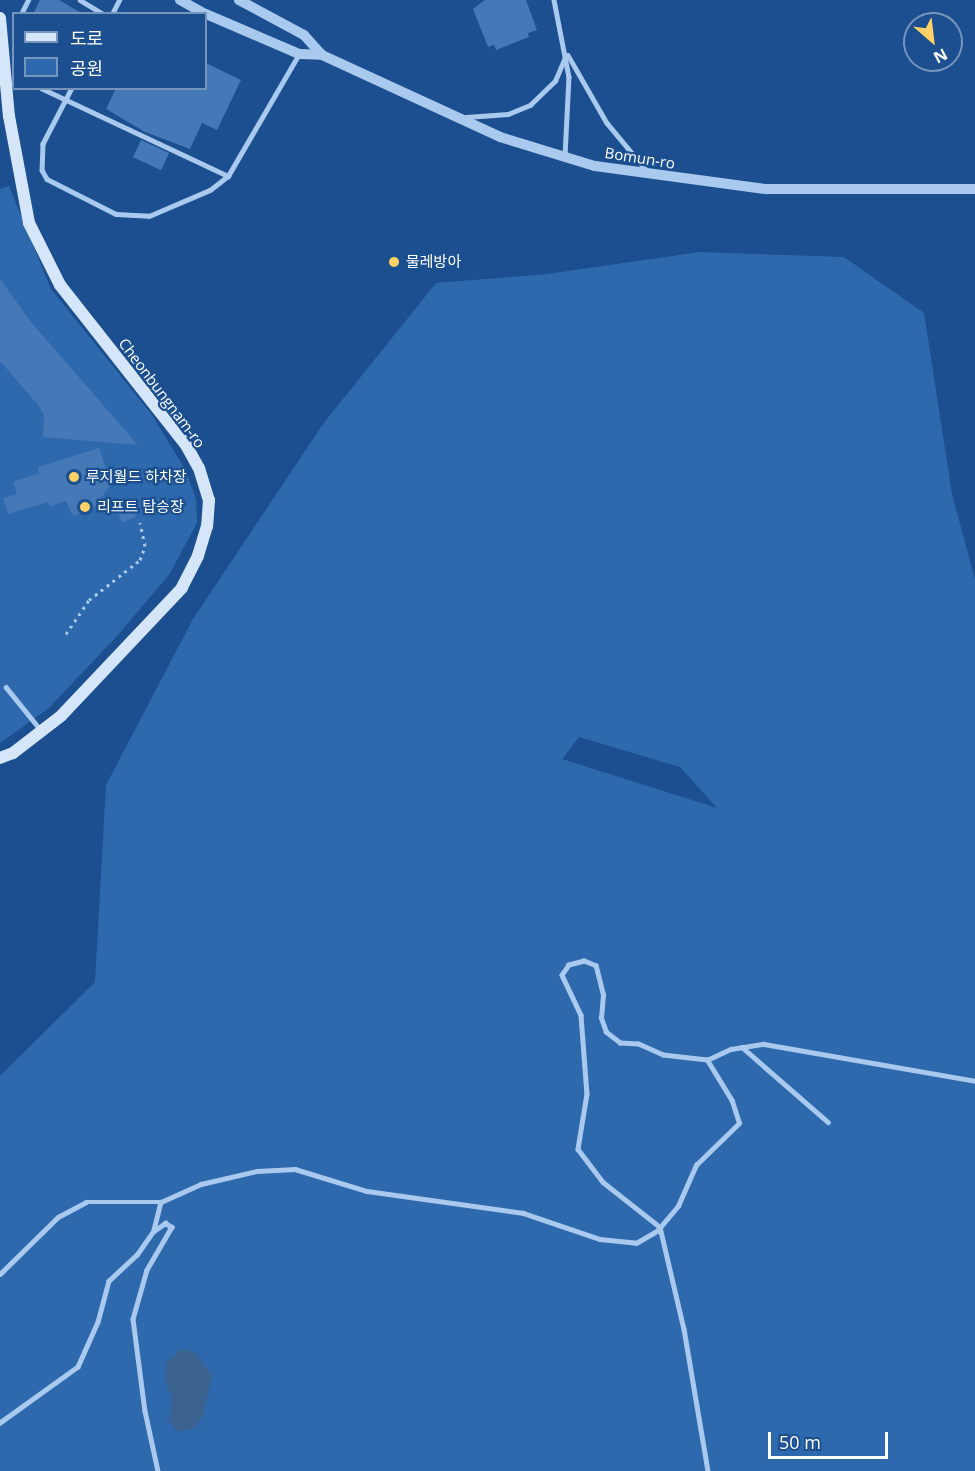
<!DOCTYPE html>
<meta charset="utf-8">
<style>
body{margin:0}
#map{position:relative;width:975px;height:1471px;overflow:hidden;background:#1b4f8f;font-family:"Open Sans","Noto Sans KR",sans-serif}
div>[style]{position:absolute}
.green>*{inset:0;background:#2e69ad}
.water>*{inset:0;background:#3c6290}
.building>*{inset:0;background:#4478b7;transform-origin:0 0}
.path>*{height:3px;margin-top:-1.5px;transform-origin:0;background:repeating-linear-gradient(90deg,#a9c9ee 0 3px,transparent 0 7.5px)}
.service>*{height:4.5px;margin:-2.25px;padding:0 2.25px;transform-origin:2.25px;border-radius:2.25px;background:#a9c9ee}
.tertiary>*{height:10px;margin:-5px;padding:0 5px;transform-origin:5px;border-radius:5px;background:#a9c9ee}
.secondary>*{height:12px;margin:-6px;padding:0 6px;transform-origin:6px;border-radius:6px;background:#d6e6fa}
.dots>*{width:16px;height:16px;translate:-50% -50%;box-sizing:border-box;border:3px solid #1b4f8f;border-radius:50%}
span{translate:-50% -50%;white-space:nowrap;text-align:center;line-height:1.15;-webkit-text-stroke:4.5px #1b4f8f;paint-order:stroke}
.street-label{font-size:15px;color:#fff}
.poi-label{font-size:15px;color:#fff}
.left{translate:0 -50%;text-align:left}
.legend{position:absolute;left:12px;top:12px;width:195px;height:78px;box-sizing:border-box;background:#1b4f8f;border:2px solid #7695bc;margin:0;padding:8px 10px;list-style:none;font-size:18px;color:#fff}
.legend li{display:flex;align-items:center;gap:12px;height:30px}
.legend b{width:30px;border:2px solid #7695bc}
.north{position:absolute;left:903px;top:12px;width:60px;height:60px;box-sizing:border-box;background:#1b4f8f;border:2px solid #7695bc;border-radius:50%;rotate:152deg;font-size:16px;font-weight:700;line-height:24px;text-align:center;color:#fff}
.north::after{content:'';display:block;margin:auto;width:21px;height:27px;background:#ffd166;clip-path:polygon(50% 0,100% 100%,50% 72%,0 100%)}
.scale{position:absolute;left:768px;top:1432px;width:120px;height:27px;box-sizing:border-box;border:3px solid #fff;border-top:0;padding-left:8px;font-size:18px;line-height:21px;white-space:nowrap;color:#fff;-webkit-text-stroke:4px #1b4f8f;paint-order:stroke}
</style>
<div id="map">
<div class="green">
<div style="clip-path:polygon(9px 186px,51px 289px,152px 415px,185px 469px,196px 499px,197px 523px,169px 575px,117px 636px,48px 709px,0 743px,0 189px)"></div>
<div style="clip-path:polygon(evenodd,700px 252px,844px 257px,924px 313px,952px 494px,975px 579px,975px 1471px,0 1471px,0 1076px,95px 982px,106px 785px,193px 619px,323px 424px,436px 283px,547px 274px,700px 252px,579px 737px,680px 767px,717px 808px,562px 759px,579px 737px)"></div>
</div>
<div class="water">
<div style="clip-path:polygon(182px 1349px,196px 1353px,212px 1376px,203px 1416px,194px 1428px,177px 1432px,169px 1420px,172px 1397px,166px 1382px,166px 1362px)"></div>
</div>
<div class="building">
<div style="clip-path:polygon(40px 0,59px 0,83px 14px,33px 14px)"></div>
<div style="clip-path:polygon(485px 0,526px 0,537px 30px,528px 33px,529px 37px,496px 50px,494px 45px,488px 47px,473px 9px)"></div>
<div style="clip-path:polygon(206px 63px,241px 80px,217px 130px,202px 123px,190px 149px,145px 132px,106px 109px,116px 88px,206px 88px)"></div>
<div style="left:141px;top:140px;width:31px;height:19px;rotate:25deg"></div>
<div style="clip-path:polygon(0 279px,31px 322px,138px 445px,43px 437px,44px 416px,39px 406px,0 361px)"></div>
<div style="clip-path:polygon(99px 448px,111px 484px,91px 512px,72px 515px,66px 501px,50px 506px,48px 502px,8px 514px,3px 498px,17px 494px,13px 482px,39px 473px,38px 467px)"></div>
<div style="left:129px;top:501px;width:17px;height:15px;rotate:66deg"></div>
</div>
<div class="path">
<div style="left:66px;top:634px;width:41px;rotate:-55.9deg"></div>
<div style="left:89px;top:600px;width:65px;rotate:-38.1deg"></div>
<div style="left:140px;top:560px;width:15px;rotate:-70deg"></div>
<div style="left:145px;top:546px;width:24px;rotate:-102deg"></div>
</div>
<div class="service">
<div style="left:80px;top:0;width:27px;rotate:31deg"></div>
<div style="left:554px;top:0;width:78px;rotate:79deg"></div>
<div style="left:569px;top:77px;width:80px;rotate:92.9deg"></div>
<div style="left:21px;top:14px;width:16px;rotate:-63deg"></div>
<div style="left:112px;top:14px;width:16px;rotate:-63deg"></div>
<div style="left:568px;top:55px;width:78px;rotate:60.2deg"></div>
<div style="left:607px;top:123px;width:62px;rotate:50.2deg"></div>
<div style="left:41px;top:88px;width:207px;rotate:25.2deg"></div>
<div style="left:72px;top:88px;width:63px;rotate:117.4deg"></div>
<div style="left:43px;top:144px;width:26px;rotate:92deg"></div>
<div style="left:42px;top:170px;width:10px;rotate:61deg"></div>
<div style="left:47px;top:179px;width:77px;rotate:26.9deg"></div>
<div style="left:116px;top:214px;width:33px;rotate:3deg"></div>
<div style="left:149px;top:216px;width:66px;rotate:-23.1deg"></div>
<div style="left:210px;top:190px;width:23px;rotate:-38deg"></div>
<div style="left:228px;top:176px;width:141px;rotate:-59.8deg"></div>
<div style="left:466px;top:117px;width:42px;rotate:-4.1deg"></div>
<div style="left:508px;top:114px;width:24px;rotate:-22deg"></div>
<div style="left:530px;top:105px;width:35px;rotate:-44deg"></div>
<div style="left:555px;top:81px;width:28px;rotate:-67deg"></div>
<div style="left:6px;top:687px;width:54px;rotate:51deg"></div>
<div style="left:742px;top:1047px;width:114px;rotate:41.1deg"></div>
<div style="left:707px;top:1060px;width:44px;rotate:-173.5deg"></div>
<div style="left:663px;top:1055px;width:27px;rotate:-156deg"></div>
<div style="left:638px;top:1044px;width:18px;rotate:-177deg"></div>
<div style="left:620px;top:1043px;width:18px;rotate:-142deg"></div>
<div style="left:606px;top:1032px;width:15px;rotate:-110deg"></div>
<div style="left:601px;top:1018px;width:23px;rotate:-85deg"></div>
<div style="left:603px;top:995px;width:30px;rotate:-104deg"></div>
<div style="left:596px;top:966px;width:13px;rotate:-157deg"></div>
<div style="left:584px;top:961px;width:16px;rotate:165deg"></div>
<div style="left:569px;top:965px;width:12px;rotate:125deg"></div>
<div style="left:562px;top:975px;width:44px;rotate:64.6deg"></div>
<div style="left:581px;top:1015px;width:79px;rotate:85.7deg"></div>
<div style="left:587px;top:1094px;width:56px;rotate:99.3deg"></div>
<div style="left:578px;top:1149px;width:41px;rotate:52.9deg"></div>
<div style="left:603px;top:1182px;width:73px;rotate:38.3deg"></div>
<div style="left:660px;top:1227px;width:105px;rotate:76.8deg"></div>
<div style="left:684px;top:1329px;width:144px;rotate:80.4deg"></div>
<div style="left:161px;top:1202px;width:44px;rotate:-24.2deg"></div>
<div style="left:201px;top:1184px;width:57px;rotate:-13.1deg"></div>
<div style="left:257px;top:1171px;width:38px;rotate:-3deg"></div>
<div style="left:295px;top:1169px;width:75px;rotate:17deg"></div>
<div style="left:367px;top:1191px;width:158px;rotate:8deg"></div>
<div style="left:523px;top:1213px;width:81px;rotate:18.7deg"></div>
<div style="left:600px;top:1239px;width:36px;rotate:6deg"></div>
<div style="left:636px;top:1243px;width:24px;rotate:-30deg"></div>
<div style="left:657px;top:1231px;width:33px;rotate:-50deg"></div>
<div style="left:678px;top:1206px;width:45px;rotate:-66.3deg"></div>
<div style="left:696px;top:1165px;width:60px;rotate:-44.3deg"></div>
<div style="left:739px;top:1123px;width:23px;rotate:-108deg"></div>
<div style="left:732px;top:1101px;width:48px;rotate:-121.4deg"></div>
<div style="left:707px;top:1060px;width:26px;rotate:-25deg"></div>
<div style="left:731px;top:1049px;width:33px;rotate:-9deg"></div>
<div style="left:764px;top:1044px;width:214px;rotate:9.9deg"></div>
<div style="left:154px;top:1231px;width:14px;rotate:-36deg"></div>
<div style="left:165px;top:1223px;width:8px;rotate:30deg"></div>
<div style="left:172px;top:1227px;width:50px;rotate:120.2deg"></div>
<div style="left:147px;top:1270px;width:51px;rotate:105.9deg"></div>
<div style="left:133px;top:1319px;width:93px;rotate:82.6deg"></div>
<div style="left:145px;top:1411px;width:61px;rotate:77.8deg"></div>
<div style="left:0;top:1274px;width:81px;rotate:-44.5deg"></div>
<div style="left:58px;top:1217px;width:32px;rotate:-28deg"></div>
<div style="left:86px;top:1202px;width:75px"></div>
<div style="left:161px;top:1202px;width:30px;rotate:104deg"></div>
<div style="left:154px;top:1231px;width:29px;rotate:125deg"></div>
<div style="left:137px;top:1255px;width:38px;rotate:137deg"></div>
<div style="left:109px;top:1281px;width:42px;rotate:105deg"></div>
<div style="left:98px;top:1322px;width:49px;rotate:114deg"></div>
<div style="left:78px;top:1367px;width:96px;rotate:144.3deg"></div>
</div>
<div class="tertiary">
<div style="left:180px;top:0;width:29px;rotate:29deg"></div>
<div style="left:239px;top:0;width:74px;rotate:28.3deg"></div>
<div style="left:304px;top:35px;width:27px;rotate:48deg"></div>
<div style="left:206px;top:14px;width:101px;rotate:23.3deg"></div>
<div style="left:299px;top:54px;width:23px;rotate:2deg"></div>
<div style="left:322px;top:55px;width:196px;rotate:24.7deg"></div>
<div style="left:500px;top:137px;width:99px;rotate:17deg"></div>
<div style="left:595px;top:166px;width:173px;rotate:7.7deg"></div>
<div style="left:766px;top:189px;width:209px"></div>
</div>
<div class="secondary">
<div style="left:0;top:18px;width:98px;rotate:84.8deg"></div>
<div style="left:9px;top:116px;width:109px;rotate:79.4deg"></div>
<div style="left:29px;top:223px;width:69px;rotate:63.4deg"></div>
<div style="left:60px;top:285px;width:204px;rotate:51.8deg"></div>
<div style="left:186px;top:445px;width:26px;rotate:61deg"></div>
<div style="left:199px;top:468px;width:34px;rotate:73deg"></div>
<div style="left:209px;top:500px;width:26px;rotate:94deg"></div>
<div style="left:207px;top:526px;width:31px;rotate:107deg"></div>
<div style="left:198px;top:556px;width:36px;rotate:117deg"></div>
<div style="left:182px;top:588px;width:176px;rotate:133.4deg"></div>
<div style="left:61px;top:716px;width:61px;rotate:142.4deg"></div>
<div style="left:13px;top:753px;width:14px;rotate:159deg"></div>
</div>
<div class="dots">
<div style="left:394px;top:262px;background:#ffd166"></div>
<div style="left:74px;top:477px;background:#ffd166"></div>
<div style="left:85px;top:507px;background:#ffd166"></div>
</div>
<div class="street-label">
<span style="left:640px;top:158px;rotate:9deg">Bomun-ro</span>
<span style="left:162px;top:393px;rotate:53deg">Cheonbungnam-ro</span>
</div>
<div class="poi-label">
<span class="left" style="left:406px;top:262px">물레방아</span>
<span class="left" style="left:86px;top:477px">루지월드 하차장</span>
<span class="left" style="left:97px;top:507px">리프트 탑승장</span>
</div>
<ul class="legend">
<li><b style="height:8px;background:#d6e6fa"></b>도로</li>
<li><b style="height:16px;background:#2e69ad"></b>공원</li>
</ul>
<div class="north">N</div>
<div class="scale">50 m</div>
</div>
